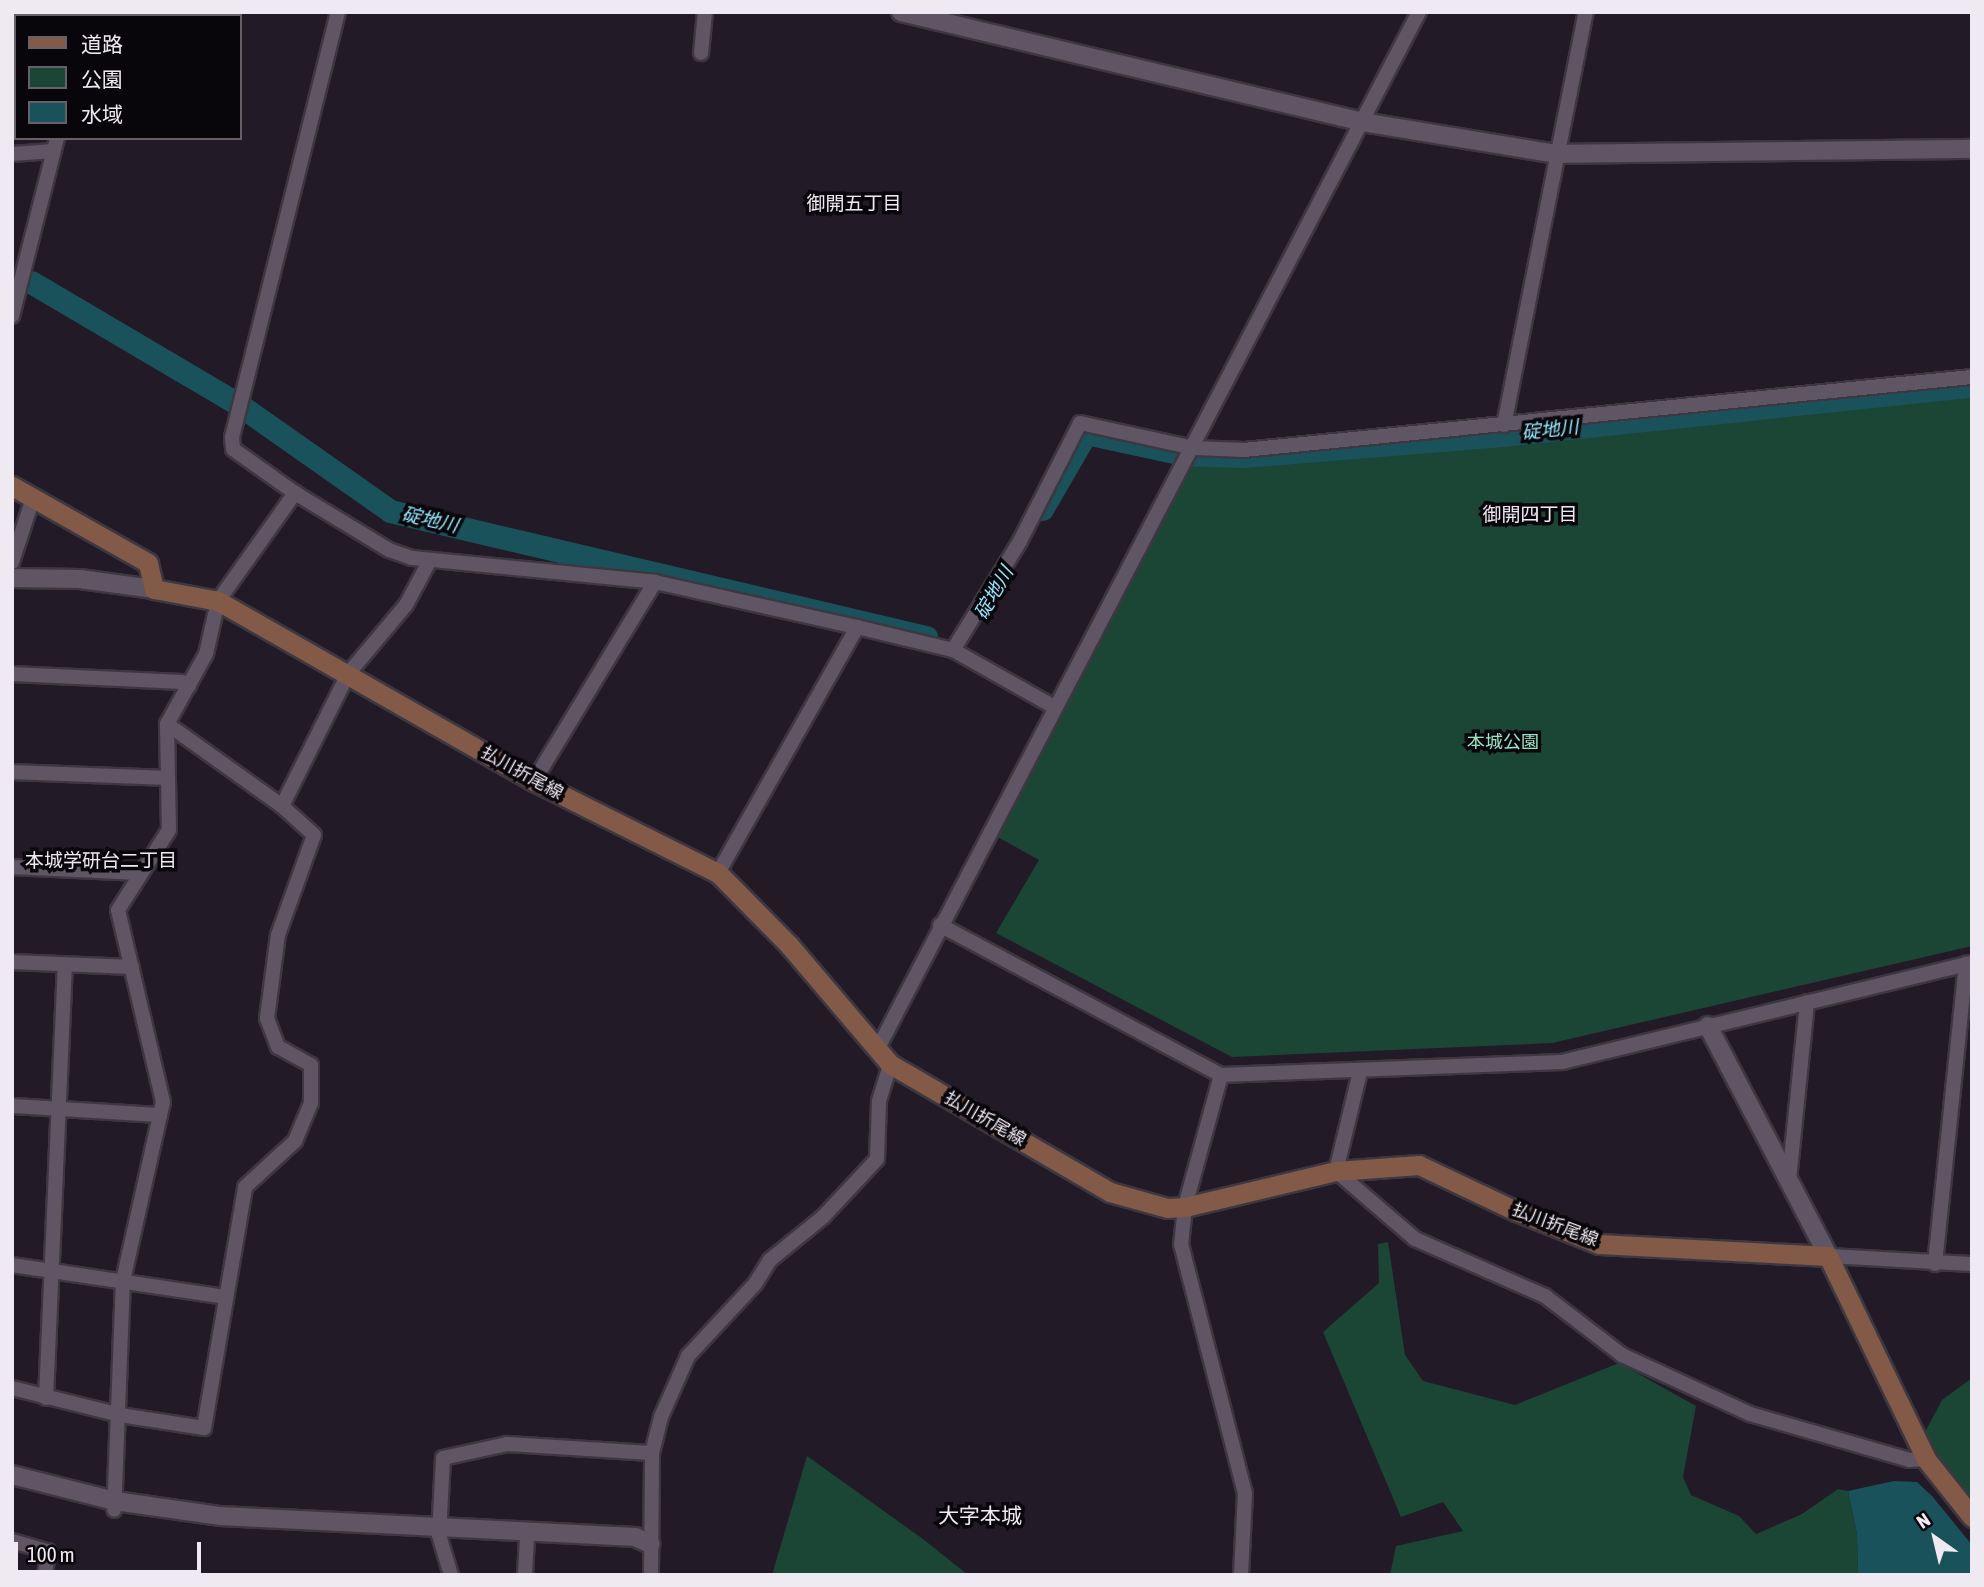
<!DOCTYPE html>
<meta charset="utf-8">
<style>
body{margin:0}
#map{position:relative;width:1984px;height:1587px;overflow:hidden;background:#221a26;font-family:"Asap Condensed","Noto Sans JP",sans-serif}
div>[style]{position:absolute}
.green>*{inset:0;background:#1b4635}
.water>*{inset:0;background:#1a525c}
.river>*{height:23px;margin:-11.5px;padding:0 11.5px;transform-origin:11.5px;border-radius:11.5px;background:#1a525c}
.roads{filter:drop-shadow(2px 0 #3d3741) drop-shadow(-2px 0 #3d3741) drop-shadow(0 2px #3d3741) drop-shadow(0 -2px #3d3741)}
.minor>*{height:14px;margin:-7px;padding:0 7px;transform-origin:7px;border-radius:7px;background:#5f5564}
.tertiary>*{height:18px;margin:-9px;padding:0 9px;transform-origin:9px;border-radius:9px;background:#5f5564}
.secondary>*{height:19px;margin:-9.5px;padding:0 9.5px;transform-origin:9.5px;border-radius:9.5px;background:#825a47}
span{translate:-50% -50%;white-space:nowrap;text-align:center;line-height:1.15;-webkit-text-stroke:7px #09060b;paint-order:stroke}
.park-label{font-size:18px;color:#99e5c3}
.street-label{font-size:18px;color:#efe9f1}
.neighbourhood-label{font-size:19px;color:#efe9f1}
.water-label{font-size:19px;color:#91eafc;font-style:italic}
.quarter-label{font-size:21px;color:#efe9f1}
.frame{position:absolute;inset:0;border:14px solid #efe9f1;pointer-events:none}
.legend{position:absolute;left:14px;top:14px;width:228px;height:126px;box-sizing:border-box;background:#09060b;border:2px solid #656167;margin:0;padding:9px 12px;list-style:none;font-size:21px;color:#efe9f1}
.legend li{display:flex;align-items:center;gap:14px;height:35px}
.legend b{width:35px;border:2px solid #656167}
.north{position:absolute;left:1900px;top:1503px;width:70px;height:70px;-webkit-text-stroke:5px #09060b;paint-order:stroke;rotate:326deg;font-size:19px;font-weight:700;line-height:28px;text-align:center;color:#efe9f1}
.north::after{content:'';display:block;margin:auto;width:24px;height:32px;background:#efe9f1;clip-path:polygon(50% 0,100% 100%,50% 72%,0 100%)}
.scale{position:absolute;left:14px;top:1542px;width:187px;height:32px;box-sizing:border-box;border:4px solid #efe9f1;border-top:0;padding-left:9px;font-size:21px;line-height:24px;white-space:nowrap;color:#efe9f1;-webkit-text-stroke:5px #09060b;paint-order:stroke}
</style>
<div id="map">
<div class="green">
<div style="clip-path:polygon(1972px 386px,1972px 946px,1552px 1043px,1232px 1057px,996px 933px,1039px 860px,994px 835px,1192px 457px,1220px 460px,1506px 437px)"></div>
<div style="clip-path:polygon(1388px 1242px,1405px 1355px,1423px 1381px,1515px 1405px,1619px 1363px,1696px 1406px,1683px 1477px,1691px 1495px,1739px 1516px,1756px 1534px,1802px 1514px,1838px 1489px,1848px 1491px,1857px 1534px,1858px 1575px,1390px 1575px,1396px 1546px,1463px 1531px,1443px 1502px,1401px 1517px,1323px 1332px,1379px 1283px,1378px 1244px)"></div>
<div style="clip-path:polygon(1972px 1378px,1972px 1505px,1924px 1434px,1942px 1400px)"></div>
<div style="clip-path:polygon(807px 1456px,923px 1539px,968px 1575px,772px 1575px)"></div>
</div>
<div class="water">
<div style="clip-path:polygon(1894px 1481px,1917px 1482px,1932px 1496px,1972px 1545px,1972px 1575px,1858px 1575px,1857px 1534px,1848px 1491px)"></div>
</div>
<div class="river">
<div style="left:31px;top:282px;width:240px;rotate:30.5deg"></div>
<div style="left:238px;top:404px;width:186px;rotate:35.1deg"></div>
<div style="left:390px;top:511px;width:551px;rotate:13.23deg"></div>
<div style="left:1042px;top:509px;width:88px;rotate:-59.9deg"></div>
<div style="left:1086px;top:433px;width:98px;rotate:12.3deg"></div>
<div style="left:1182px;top:454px;width:61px;rotate:1.9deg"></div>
<div style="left:1243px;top:456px;width:260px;rotate:-4.6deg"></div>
<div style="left:1502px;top:435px;width:473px;rotate:-6deg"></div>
</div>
<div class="roads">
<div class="minor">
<div style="left:338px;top:12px;width:438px;rotate:104deg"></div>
<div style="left:232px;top:437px;width:12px;rotate:85deg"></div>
<div style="left:233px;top:449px;width:76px;rotate:35.4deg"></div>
<div style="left:295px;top:493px;width:110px;rotate:31.2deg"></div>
<div style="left:389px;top:550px;width:24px;rotate:19deg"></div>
<div style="left:412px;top:558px;width:244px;rotate:5.6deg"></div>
<div style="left:655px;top:582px;width:207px;rotate:12.6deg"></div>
<div style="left:857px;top:627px;width:99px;rotate:13.5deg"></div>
<div style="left:953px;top:650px;width:116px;rotate:29.4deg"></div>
<div style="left:87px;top:16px;width:4px;rotate:-90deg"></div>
<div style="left:701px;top:53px;width:41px;rotate:-84.4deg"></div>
<div style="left:12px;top:74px;width:4px;rotate:-14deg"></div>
<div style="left:12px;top:154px;width:41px;rotate:-4.2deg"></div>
<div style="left:12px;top:316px;width:184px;rotate:-75.8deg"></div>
<div style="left:1504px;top:425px;width:421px;rotate:-78.8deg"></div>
<div style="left:12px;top:562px;width:67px;rotate:-71.8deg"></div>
<div style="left:953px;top:650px;width:128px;rotate:-58.4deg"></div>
<div style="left:1020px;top:541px;width:132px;rotate:-63deg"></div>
<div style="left:1080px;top:423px;width:117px;rotate:12.4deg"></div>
<div style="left:1194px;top:448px;width:50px;rotate:2.3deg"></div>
<div style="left:1244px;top:450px;width:732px;rotate:-5.73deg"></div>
<div style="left:12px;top:674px;width:170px;rotate:2.7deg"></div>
<div style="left:182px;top:682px;width:8px;rotate:30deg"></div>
<div style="left:12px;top:772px;width:156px;rotate:2.2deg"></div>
<div style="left:534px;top:781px;width:233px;rotate:-58.7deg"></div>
<div style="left:282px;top:806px;width:148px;rotate:-63.4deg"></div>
<div style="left:348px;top:674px;width:90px;rotate:-50deg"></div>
<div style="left:406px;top:605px;width:49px;rotate:-61.9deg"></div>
<div style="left:12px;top:867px;width:127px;rotate:2.7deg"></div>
<div style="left:718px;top:873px;width:283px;rotate:-60.5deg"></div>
<div style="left:940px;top:925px;width:319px;rotate:28.1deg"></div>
<div style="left:1221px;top:1075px;width:341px;rotate:-2.2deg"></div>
<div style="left:1562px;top:1062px;width:422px;rotate:-13.6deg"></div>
<div style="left:12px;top:962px;width:120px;rotate:2.4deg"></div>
<div style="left:877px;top:1050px;width:1171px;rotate:-62.43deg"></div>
<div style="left:1360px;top:1072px;width:102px;rotate:103.6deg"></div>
<div style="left:1336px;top:1171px;width:104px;rotate:40.7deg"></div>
<div style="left:1415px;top:1239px;width:142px;rotate:23.7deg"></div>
<div style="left:1545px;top:1296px;width:97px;rotate:37.5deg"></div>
<div style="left:1622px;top:1355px;width:141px;rotate:24.7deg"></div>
<div style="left:1750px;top:1414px;width:166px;rotate:16.1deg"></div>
<div style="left:1909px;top:1460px;width:17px;rotate:-3deg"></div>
<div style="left:1221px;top:1075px;width:137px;rotate:105.3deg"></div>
<div style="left:1185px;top:1207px;width:37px;rotate:96deg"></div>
<div style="left:1181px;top:1244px;width:257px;rotate:75.6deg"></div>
<div style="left:1245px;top:1493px;width:82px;rotate:92.8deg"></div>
<div style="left:12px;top:1106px;width:148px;rotate:3.5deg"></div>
<div style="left:160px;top:1115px;width:169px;rotate:102.6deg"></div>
<div style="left:123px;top:1280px;width:230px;rotate:92.2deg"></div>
<div style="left:160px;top:1115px;width:13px;rotate:-77deg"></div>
<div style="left:163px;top:1102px;width:197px;rotate:-103.2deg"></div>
<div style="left:118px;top:910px;width:95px;rotate:-57.5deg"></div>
<div style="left:169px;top:830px;width:106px;rotate:-91.1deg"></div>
<div style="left:167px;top:724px;width:80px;rotate:-60.9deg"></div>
<div style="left:206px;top:654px;width:54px;rotate:-77.2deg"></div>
<div style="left:218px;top:601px;width:133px;rotate:-54.5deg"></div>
<div style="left:1789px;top:1180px;width:179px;rotate:-84.2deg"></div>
<div style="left:1828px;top:1256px;width:144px;rotate:3.2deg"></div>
<div style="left:1935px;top:1264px;width:302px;rotate:-84.1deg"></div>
<div style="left:12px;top:1265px;width:215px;rotate:8.5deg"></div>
<div style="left:12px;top:1388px;width:111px;rotate:14deg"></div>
<div style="left:120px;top:1415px;width:85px;rotate:8.8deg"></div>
<div style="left:204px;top:1428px;width:244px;rotate:-80.3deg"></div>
<div style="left:245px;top:1187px;width:68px;rotate:-42.6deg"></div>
<div style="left:295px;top:1141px;width:41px;rotate:-67.2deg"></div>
<div style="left:311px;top:1103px;width:38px;rotate:-90deg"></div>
<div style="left:311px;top:1065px;width:38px;rotate:-151deg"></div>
<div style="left:278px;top:1047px;width:31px;rotate:-111deg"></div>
<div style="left:267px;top:1018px;width:84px;rotate:-82.5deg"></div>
<div style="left:278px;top:935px;width:106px;rotate:-70.2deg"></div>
<div style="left:314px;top:835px;width:43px;rotate:-137.8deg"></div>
<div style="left:282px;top:806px;width:141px;rotate:-144.5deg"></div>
<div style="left:46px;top:1398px;width:432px;rotate:-87.5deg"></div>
<div style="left:12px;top:1541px;width:37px;rotate:16deg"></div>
<div style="left:48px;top:1551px;width:24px;rotate:97deg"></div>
<div style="left:451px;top:1575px;width:42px;rotate:-106.7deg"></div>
<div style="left:439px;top:1535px;width:77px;rotate:-87deg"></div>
<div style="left:443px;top:1458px;width:66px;rotate:-12.3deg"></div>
<div style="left:507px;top:1444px;width:145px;rotate:3.6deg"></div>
<div style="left:525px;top:1575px;width:35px;rotate:-87deg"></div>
<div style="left:651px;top:1575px;width:122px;rotate:-89.5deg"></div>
<div style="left:652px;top:1453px;width:37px;rotate:-76deg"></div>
<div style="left:661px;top:1417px;width:67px;rotate:-66.1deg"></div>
<div style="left:688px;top:1356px;width:98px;rotate:-47.1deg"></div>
<div style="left:755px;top:1284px;width:28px;rotate:-58deg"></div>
<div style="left:770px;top:1260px;width:68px;rotate:-39.1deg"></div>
<div style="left:823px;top:1217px;width:79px;rotate:-47deg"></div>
<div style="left:877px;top:1159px;width:58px;rotate:-88deg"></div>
<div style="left:879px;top:1101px;width:39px;rotate:-73deg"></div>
</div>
<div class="tertiary">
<div style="left:901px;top:12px;width:475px;rotate:13.4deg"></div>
<div style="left:1363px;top:122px;width:197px;rotate:9.4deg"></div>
<div style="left:1557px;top:154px;width:415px;rotate:-0.7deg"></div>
<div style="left:12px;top:578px;width:68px;rotate:0.8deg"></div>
<div style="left:80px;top:579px;width:75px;rotate:7.7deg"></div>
<div style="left:1708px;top:1026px;width:259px;rotate:62.4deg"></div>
<div style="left:12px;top:1475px;width:106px;rotate:14.2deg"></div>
<div style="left:115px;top:1501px;width:107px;rotate:8.1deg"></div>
<div style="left:221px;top:1516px;width:415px;rotate:2.9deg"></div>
<div style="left:635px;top:1537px;width:17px;rotate:24deg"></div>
</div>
<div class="secondary">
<div style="left:12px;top:486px;width:156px;rotate:29.5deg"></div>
<div style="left:148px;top:563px;width:27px;rotate:77deg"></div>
<div style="left:154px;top:589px;width:65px;rotate:10.6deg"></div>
<div style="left:218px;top:601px;width:364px;rotate:29.7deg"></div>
<div style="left:534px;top:781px;width:206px;rotate:26.6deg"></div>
<div style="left:718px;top:873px;width:101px;rotate:45.4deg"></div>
<div style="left:789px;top:945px;width:156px;rotate:49.7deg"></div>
<div style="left:890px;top:1064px;width:255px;rotate:30.2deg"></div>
<div style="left:1110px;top:1192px;width:59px;rotate:15.7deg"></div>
<div style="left:1167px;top:1208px;width:18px;rotate:-3deg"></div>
<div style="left:1185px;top:1207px;width:155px;rotate:-13.4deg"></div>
<div style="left:1336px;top:1171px;width:83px;rotate:-4.1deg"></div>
<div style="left:1419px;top:1165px;width:107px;rotate:25.4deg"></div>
<div style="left:1516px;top:1211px;width:89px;rotate:21.7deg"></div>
<div style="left:1599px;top:1244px;width:229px;rotate:3deg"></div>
<div style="left:1828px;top:1256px;width:225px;rotate:64.2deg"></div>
<div style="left:1926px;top:1459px;width:74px;rotate:51.6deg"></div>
</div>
</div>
<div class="park-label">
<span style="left:1503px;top:742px">本城公園</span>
</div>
<div class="street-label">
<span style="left:522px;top:773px;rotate:29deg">払川折尾線</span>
<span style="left:985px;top:1119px;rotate:30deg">払川折尾線</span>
<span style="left:1555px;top:1225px;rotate:21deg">払川折尾線</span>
</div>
<div class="neighbourhood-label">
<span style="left:854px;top:204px">御開五丁目</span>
<span style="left:1530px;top:515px">御開四丁目</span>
<span style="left:101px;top:861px">本城学研台二丁目</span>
</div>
<div class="water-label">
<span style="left:1550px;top:430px;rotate:-6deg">碇地川</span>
<span style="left:430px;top:520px;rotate:13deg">碇地川</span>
<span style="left:994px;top:593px;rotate:-60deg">碇地川</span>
</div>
<div class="quarter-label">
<span style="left:980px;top:1515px">大字本城</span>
</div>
<div class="frame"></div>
<ul class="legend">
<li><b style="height:9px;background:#825a47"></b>道路</li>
<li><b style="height:19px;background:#1b4635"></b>公園</li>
<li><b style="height:19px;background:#1a525c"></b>水域</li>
</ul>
<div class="north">N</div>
<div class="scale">100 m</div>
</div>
